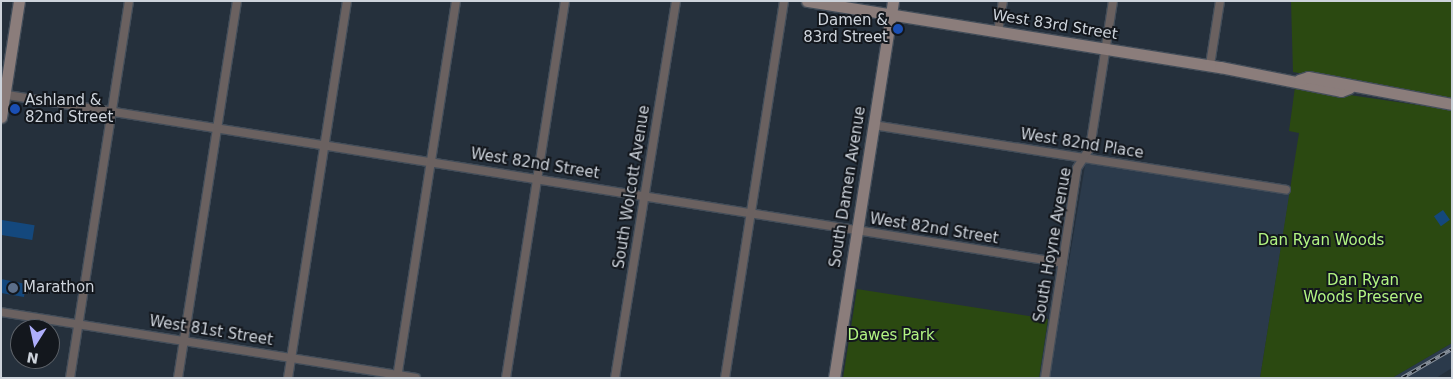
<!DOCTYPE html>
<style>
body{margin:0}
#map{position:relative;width:1453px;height:379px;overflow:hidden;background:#25303c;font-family:"DejaVu Sans",sans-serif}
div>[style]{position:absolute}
.built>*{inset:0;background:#2b3a4b}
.green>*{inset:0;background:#2b4911}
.building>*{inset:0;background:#14487d;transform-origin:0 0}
.roads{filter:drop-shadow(1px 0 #434d59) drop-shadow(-1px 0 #434d59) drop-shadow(0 1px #434d59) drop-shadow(0 -1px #434d59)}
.street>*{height:8px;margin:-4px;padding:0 4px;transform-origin:4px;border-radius:4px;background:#6a6160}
.secondary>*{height:11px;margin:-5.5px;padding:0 5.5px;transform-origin:5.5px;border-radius:5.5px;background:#8b7d7b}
.rail>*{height:4px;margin-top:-2px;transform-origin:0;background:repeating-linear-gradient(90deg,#13171d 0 5.5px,#88909a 0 11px);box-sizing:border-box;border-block:1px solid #88909a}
.dots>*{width:14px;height:14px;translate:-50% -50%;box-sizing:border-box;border:2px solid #13171d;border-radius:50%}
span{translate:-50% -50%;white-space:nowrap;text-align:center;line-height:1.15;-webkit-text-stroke:4px #13171d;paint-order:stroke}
.poi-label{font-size:15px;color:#cdd3db}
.right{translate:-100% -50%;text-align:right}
.left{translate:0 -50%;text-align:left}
.street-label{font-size:15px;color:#cdd3db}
.park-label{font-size:15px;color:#b2f482}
.frame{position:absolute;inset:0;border:2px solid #cdd3db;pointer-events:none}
.north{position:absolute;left:10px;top:319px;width:50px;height:50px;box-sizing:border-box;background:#13171d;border:1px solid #5d6269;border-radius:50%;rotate:190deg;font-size:14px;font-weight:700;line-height:20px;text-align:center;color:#cdd3db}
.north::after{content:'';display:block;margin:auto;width:18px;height:22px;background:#aeaefb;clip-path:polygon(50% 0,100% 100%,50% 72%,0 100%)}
</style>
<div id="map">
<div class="built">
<div style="clip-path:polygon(1086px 160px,1290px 192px,1260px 378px,1039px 378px,1048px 319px,1059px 321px)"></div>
<div style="clip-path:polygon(1452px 343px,1452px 368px,1436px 378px,1392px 378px)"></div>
</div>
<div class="green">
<div style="clip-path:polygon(1291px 1px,1452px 1px,1452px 100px,1293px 72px)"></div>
<div style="clip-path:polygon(1295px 87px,1452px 110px,1452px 343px,1392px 378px,1260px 378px,1299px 133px,1289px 131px)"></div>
<div style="clip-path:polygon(857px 289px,1048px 319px,1039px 378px,843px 378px)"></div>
</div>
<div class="building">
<div style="left:1443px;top:210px;width:12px;height:11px;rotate:55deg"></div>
<div style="left:2px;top:220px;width:33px;height:15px;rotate:9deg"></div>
<div style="clip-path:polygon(1px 279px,26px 284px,24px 297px,1px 293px)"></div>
</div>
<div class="roads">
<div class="street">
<div style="left:998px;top:32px;width:31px;rotate:-81deg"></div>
<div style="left:1210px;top:65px;width:65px;rotate:-81.1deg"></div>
<div style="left:1px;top:94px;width:1075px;rotate:9.04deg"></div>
<div style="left:873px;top:125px;width:418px;rotate:8.9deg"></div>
<div style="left:1px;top:312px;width:420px;rotate:9deg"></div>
<div style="left:70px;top:378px;width:382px;rotate:-81.1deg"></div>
<div style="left:178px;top:378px;width:382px;rotate:-81.1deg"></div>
<div style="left:288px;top:378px;width:382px;rotate:-81.1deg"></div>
<div style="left:397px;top:378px;width:382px;rotate:-81.1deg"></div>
<div style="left:506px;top:378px;width:382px;rotate:-81.1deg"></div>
<div style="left:615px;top:378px;width:382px;rotate:-80.8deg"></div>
<div style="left:725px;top:378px;width:382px;rotate:-81.1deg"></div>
<div style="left:1045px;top:378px;width:212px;rotate:-81.3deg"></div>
<div style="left:1077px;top:168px;width:24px;rotate:-57deg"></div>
<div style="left:1090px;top:148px;width:149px;rotate:-81.1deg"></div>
</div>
<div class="secondary">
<div style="left:807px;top:1px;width:418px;rotate:9.1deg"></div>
<div style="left:1220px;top:67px;width:123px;rotate:11.2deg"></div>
<div style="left:1341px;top:91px;width:9px;rotate:-21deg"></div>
<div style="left:1299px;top:80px;width:9px;rotate:-18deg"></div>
<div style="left:1308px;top:77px;width:147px;rotate:10.6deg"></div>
<div style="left:1px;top:117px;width:117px;rotate:-81.2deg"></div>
<div style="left:834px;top:378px;width:382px;rotate:-81.1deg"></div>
</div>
</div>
<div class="rail">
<div style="left:1402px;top:378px;width:58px;rotate:-30.1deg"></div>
</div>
<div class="dots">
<div style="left:898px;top:29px;background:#1a4fb4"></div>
<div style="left:15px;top:109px;background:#1a4fb4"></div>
<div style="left:13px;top:288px;background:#5c6f8a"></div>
</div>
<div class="poi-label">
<span class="right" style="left:888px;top:29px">Damen &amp;<br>83rd Street</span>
<span class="left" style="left:25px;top:109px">Ashland &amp;<br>82nd Street</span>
<span class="left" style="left:23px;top:288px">Marathon</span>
</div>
<div class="street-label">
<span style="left:1055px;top:25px;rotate:9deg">West 83rd Street</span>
<span style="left:1082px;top:144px;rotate:9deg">West 82nd Place</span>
<span style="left:535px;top:164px;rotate:9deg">West 82nd Street</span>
<span style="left:632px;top:187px;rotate:-81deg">South Wolcott Avenue</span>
<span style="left:848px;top:187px;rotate:-81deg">South Damen Avenue</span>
<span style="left:934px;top:229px;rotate:9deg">West 82nd Street</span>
<span style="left:1053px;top:245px;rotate:-80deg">South Hoyne Avenue</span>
<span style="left:211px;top:331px;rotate:9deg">West 81st Street</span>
</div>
<div class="park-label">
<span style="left:1321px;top:241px">Dan Ryan Woods</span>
<span style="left:1363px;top:289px">Dan Ryan<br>Woods Preserve</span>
<span style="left:891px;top:336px">Dawes Park</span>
</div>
<div class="frame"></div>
<div class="north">N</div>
</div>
